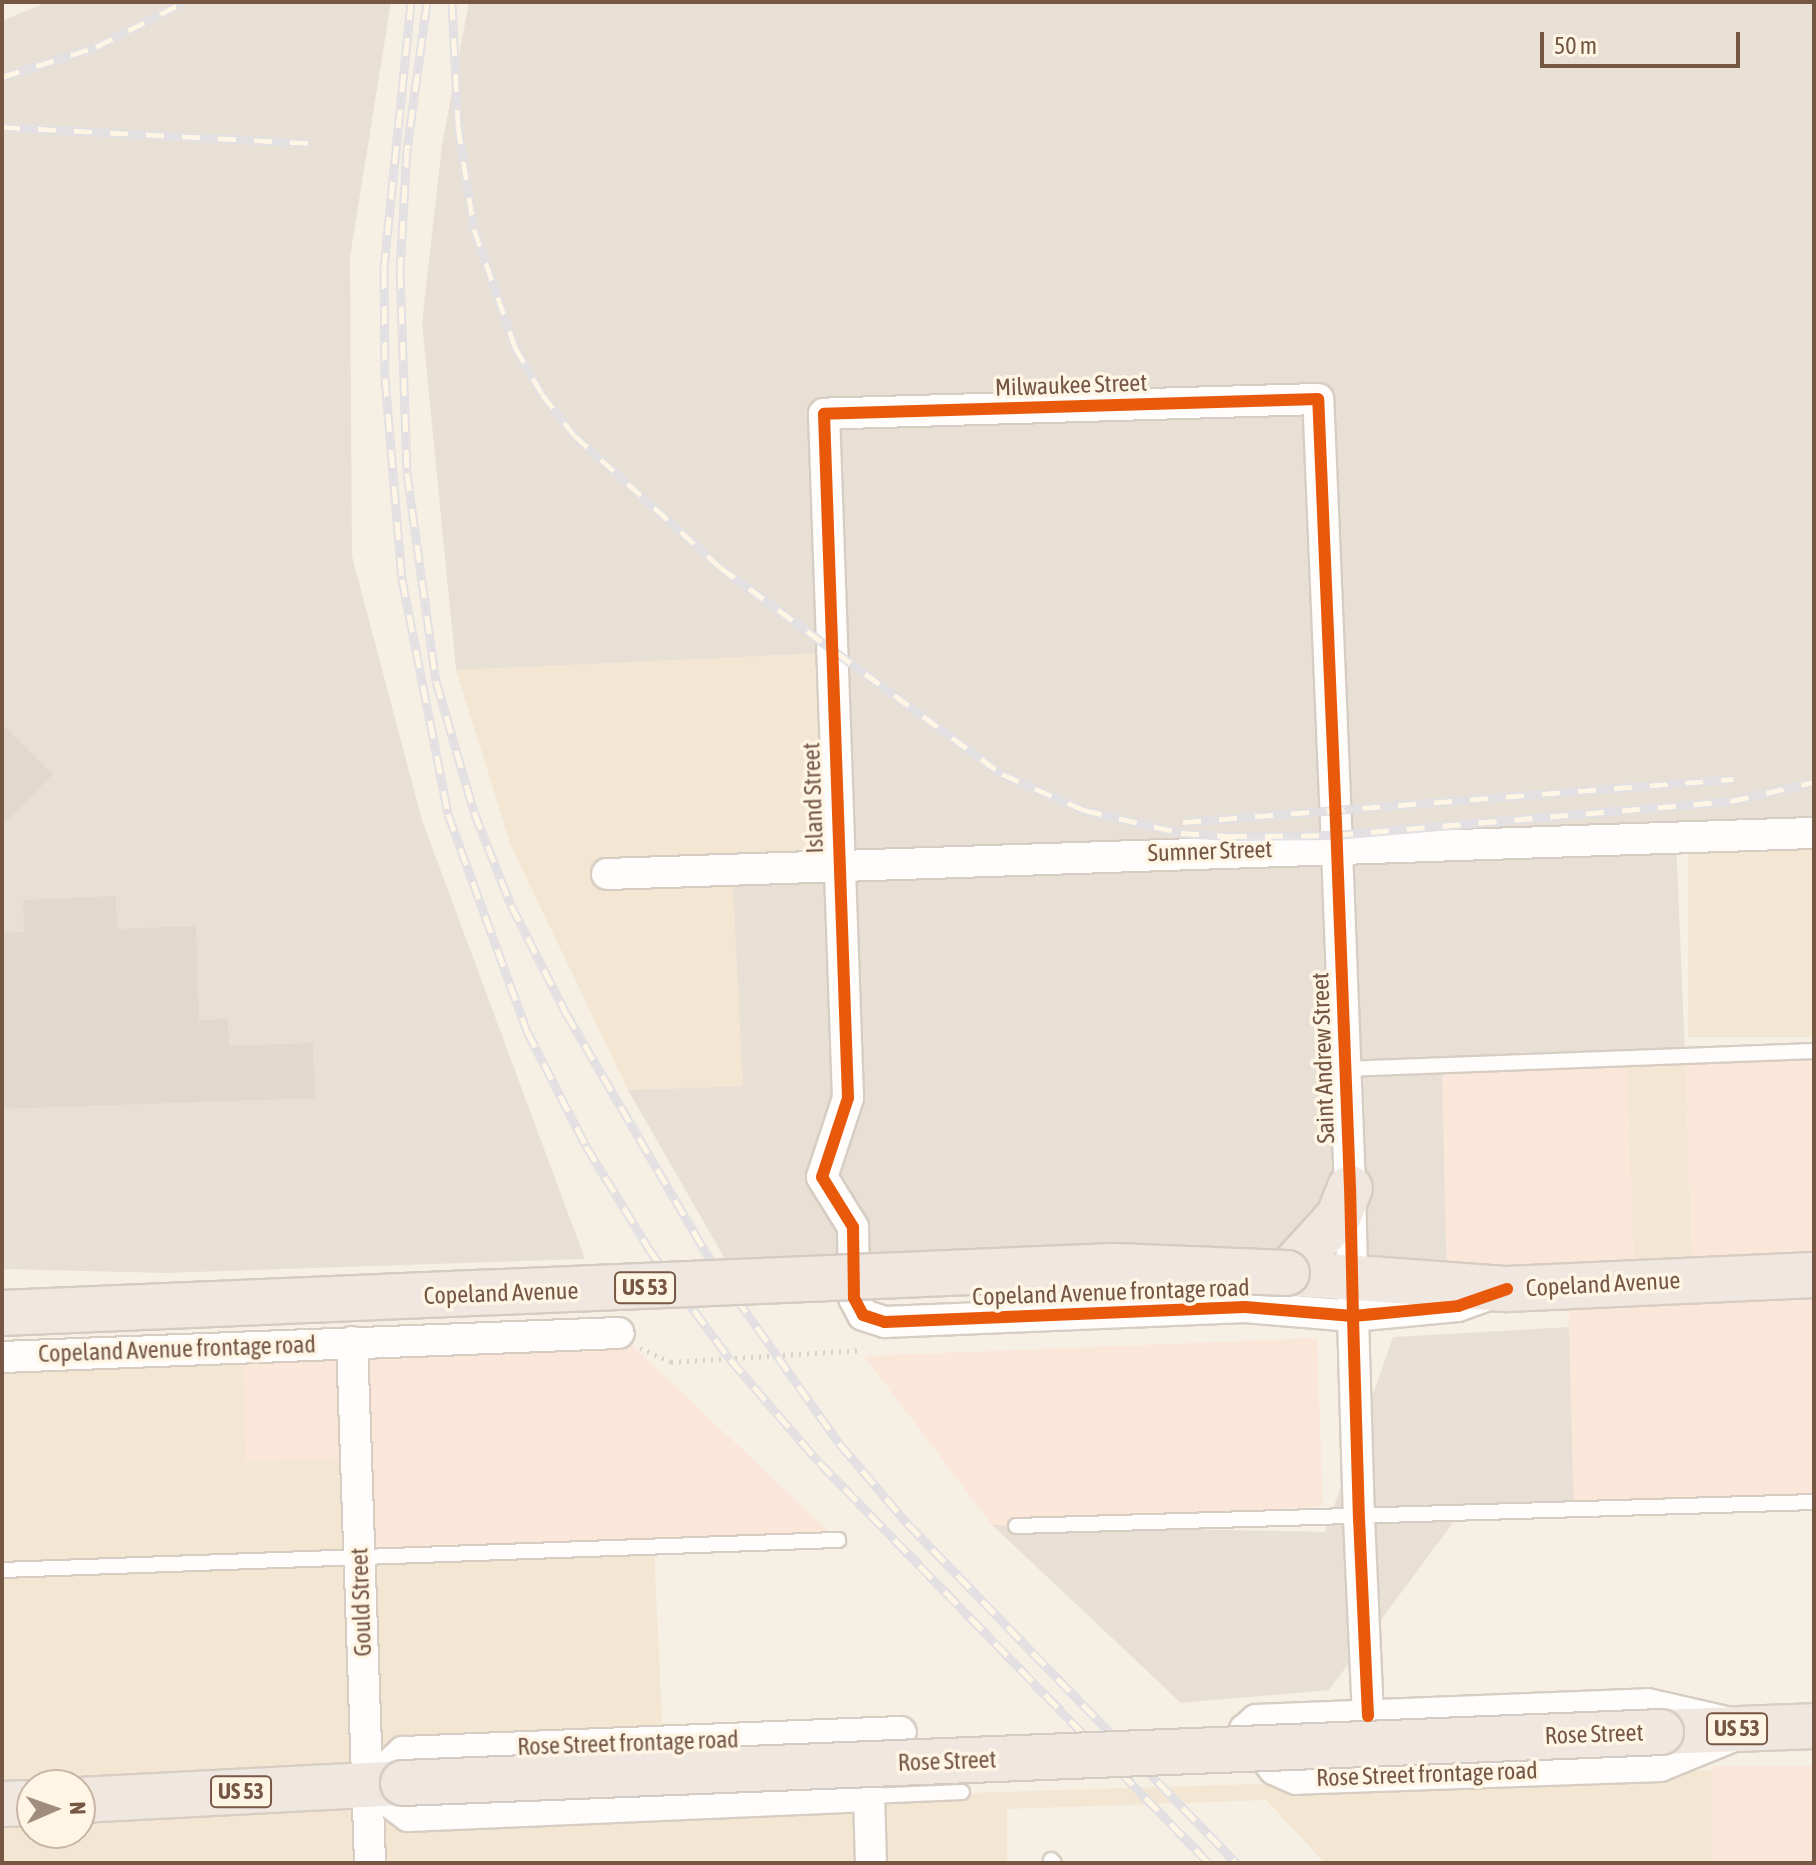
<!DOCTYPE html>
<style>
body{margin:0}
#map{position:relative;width:1816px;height:1865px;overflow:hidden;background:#f6f0e4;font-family:"Asap Condensed",sans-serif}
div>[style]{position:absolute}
.residential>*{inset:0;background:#f3e6d3;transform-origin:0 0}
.commercial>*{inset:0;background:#fbe7d9;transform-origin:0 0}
.industrial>*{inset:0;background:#e9e0d5}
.building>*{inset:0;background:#e3d8cc}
.path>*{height:5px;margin-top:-2.5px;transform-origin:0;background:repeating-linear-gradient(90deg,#d9d0ca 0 2px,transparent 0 8px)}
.roads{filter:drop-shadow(2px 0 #d7cdc2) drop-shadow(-2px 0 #d7cdc2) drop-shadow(0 2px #d7cdc2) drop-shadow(0 -2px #d7cdc2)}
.lane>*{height:14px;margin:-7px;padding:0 7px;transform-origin:7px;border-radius:7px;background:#fefdfb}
.street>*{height:30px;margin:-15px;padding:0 15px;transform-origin:15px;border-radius:15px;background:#fefdfb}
.highway>*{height:44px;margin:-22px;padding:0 22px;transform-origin:22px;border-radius:22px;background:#f1e7e1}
.rail>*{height:9px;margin-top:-4.5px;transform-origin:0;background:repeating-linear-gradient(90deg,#fff5e5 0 18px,#e3e0e3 0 36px);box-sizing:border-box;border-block:2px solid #e3e0e3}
.bridges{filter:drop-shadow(2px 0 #d5cbc2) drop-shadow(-2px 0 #d5cbc2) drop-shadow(0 2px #d5cbc2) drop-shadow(0 -2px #d5cbc2)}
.highway-bridge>*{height:44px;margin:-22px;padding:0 22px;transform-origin:22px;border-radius:22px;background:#f1e7e1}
.cycleway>*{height:12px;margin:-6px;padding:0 6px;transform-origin:6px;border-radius:6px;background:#e8590c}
span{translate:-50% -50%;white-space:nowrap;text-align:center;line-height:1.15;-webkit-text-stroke:7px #fff5e5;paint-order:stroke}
.shield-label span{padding:2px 6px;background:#fff5e5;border:2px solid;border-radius:6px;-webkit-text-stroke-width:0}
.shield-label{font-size:22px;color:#755744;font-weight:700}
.street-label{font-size:24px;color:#755744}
.frame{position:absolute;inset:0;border:4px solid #755744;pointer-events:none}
.north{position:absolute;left:16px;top:1769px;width:80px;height:80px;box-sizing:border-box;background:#fff5e5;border:2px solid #c8b6a5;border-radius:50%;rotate:88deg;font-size:22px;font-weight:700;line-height:32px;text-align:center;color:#755744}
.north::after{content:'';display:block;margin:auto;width:28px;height:36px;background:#a28d7c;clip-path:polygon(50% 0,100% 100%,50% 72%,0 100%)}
.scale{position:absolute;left:1540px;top:32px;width:200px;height:36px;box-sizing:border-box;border:4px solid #755744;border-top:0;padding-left:10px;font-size:24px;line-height:28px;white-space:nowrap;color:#755744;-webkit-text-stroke:6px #fff5e5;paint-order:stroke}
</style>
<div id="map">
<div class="residential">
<div style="clip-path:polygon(831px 653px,837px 862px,732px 868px,744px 1086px,628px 1090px,511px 846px,456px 670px)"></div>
<div style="left:1814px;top:848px;width:189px;height:126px;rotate:90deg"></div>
<div style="left:1685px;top:1053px;width:227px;height:59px;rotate:88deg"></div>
<div style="clip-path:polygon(evenodd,242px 1347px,356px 1456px,654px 1547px,663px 1740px,869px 1796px,1711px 1770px,1713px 1863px,1325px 1863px,1266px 1800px,1007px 1809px,1007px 1863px,2px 1863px,2px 1357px,242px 1347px,32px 1785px,80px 1785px,80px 1833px,32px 1833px,32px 1785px)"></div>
</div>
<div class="commercial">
<div style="clip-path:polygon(1814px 1051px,1814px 1502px,1574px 1511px,1568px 1287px,1447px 1286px,1442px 1065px,1626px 1056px,1635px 1283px,1693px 1279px,1685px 1053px)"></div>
<div style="clip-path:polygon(619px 1333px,838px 1540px,360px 1559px,356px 1457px,246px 1462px,242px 1347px)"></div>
<div style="clip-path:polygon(1317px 1338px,1323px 1506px,1016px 1526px,992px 1525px,864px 1356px)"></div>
<div style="left:1814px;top:1766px;width:97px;height:103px;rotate:90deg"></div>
</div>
<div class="industrial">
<div style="clip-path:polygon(47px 2px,391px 2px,350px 257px,352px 556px,422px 820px,585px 1259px,166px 1273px,2px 1269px,2px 21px)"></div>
<div style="clip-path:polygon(469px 2px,1814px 2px,1814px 833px,1676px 837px,1685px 1053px,1442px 1065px,1447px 1286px,740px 1285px,628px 1090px,743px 1086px,732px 868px,837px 862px,830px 653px,456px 670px,422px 323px,442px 145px)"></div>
<div style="clip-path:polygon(1569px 1327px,1574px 1511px,1458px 1516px,1329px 1690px,1181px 1703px,992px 1525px,1325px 1532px,1393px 1337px)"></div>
</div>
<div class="building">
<div style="clip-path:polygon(2px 723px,53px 774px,2px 826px)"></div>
<div style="clip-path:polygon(116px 896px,117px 929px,196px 926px,199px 1020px,228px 1019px,229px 1046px,313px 1043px,315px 1098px,2px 1109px,2px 933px,24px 932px,23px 900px)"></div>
</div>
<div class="path">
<div style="left:640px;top:1348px;width:34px;rotate:24deg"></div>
<div style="left:671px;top:1362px;width:192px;rotate:-3.6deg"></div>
</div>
<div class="roads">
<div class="lane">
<div style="left:1345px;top:1069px;width:469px;rotate:-2.2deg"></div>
<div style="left:1016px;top:1526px;width:798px;rotate:-1.72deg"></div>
<div style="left:2px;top:1570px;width:837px;rotate:-2.06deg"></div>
<div style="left:869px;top:1796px;width:93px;rotate:-2.5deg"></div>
<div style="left:1051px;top:1860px;width:4px;rotate:45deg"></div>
</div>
<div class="street">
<div style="left:607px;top:874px;width:1208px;rotate:-1.95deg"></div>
<div style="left:352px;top:1342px;width:521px;rotate:88.02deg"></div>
<div style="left:2px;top:1357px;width:617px;rotate:-2.23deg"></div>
<div style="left:1648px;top:1704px;width:108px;rotate:12.9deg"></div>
<div style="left:1753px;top:1728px;width:100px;rotate:157.8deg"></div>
<div style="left:1660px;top:1766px;width:364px;rotate:178deg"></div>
<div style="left:1296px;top:1779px;width:24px;rotate:-156deg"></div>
<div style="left:1274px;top:1769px;width:49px;rotate:-126.6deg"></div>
<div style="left:1245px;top:1730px;width:15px;rotate:-42deg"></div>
<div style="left:1256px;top:1720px;width:392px;rotate:-2.3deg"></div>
<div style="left:1368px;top:1716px;width:196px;rotate:-92.6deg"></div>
<div style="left:1359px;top:1520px;width:204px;rotate:-91.7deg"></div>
<div style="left:1353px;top:1316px;width:128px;rotate:-91.3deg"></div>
<div style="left:1350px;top:1188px;width:341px;rotate:-92.2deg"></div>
<div style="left:1337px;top:847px;width:448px;rotate:-92.4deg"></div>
<div style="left:1318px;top:399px;width:494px;rotate:178.3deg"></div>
<div style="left:824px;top:414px;width:684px;rotate:87.99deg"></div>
<div style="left:848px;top:1098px;width:83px;rotate:108.2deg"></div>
<div style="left:822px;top:1177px;width:59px;rotate:58.2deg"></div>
<div style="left:853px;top:1227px;width:71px;rotate:89.2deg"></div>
<div style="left:854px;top:1298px;width:19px;rotate:62deg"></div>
<div style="left:863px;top:1315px;width:23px;rotate:18deg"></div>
<div style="left:885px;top:1322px;width:360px;rotate:-2.4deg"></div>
<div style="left:1245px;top:1307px;width:108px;rotate:4.8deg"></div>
<div style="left:1353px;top:1316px;width:105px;rotate:-5.4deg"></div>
<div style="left:1458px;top:1306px;width:32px;rotate:-20deg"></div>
<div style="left:871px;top:1863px;width:67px;rotate:-91.7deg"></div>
<div style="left:869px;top:1796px;width:461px;rotate:177.5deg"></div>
<div style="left:408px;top:1816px;width:51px;rotate:-142.9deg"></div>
<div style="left:367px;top:1785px;width:49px;rotate:-42.5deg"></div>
<div style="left:403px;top:1752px;width:498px;rotate:-2.3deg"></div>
</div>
<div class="highway">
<div style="left:1287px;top:1273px;width:221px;rotate:4.2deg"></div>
<div style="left:1507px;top:1289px;width:307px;rotate:-2.6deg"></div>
<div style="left:1287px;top:1273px;width:77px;rotate:-47.6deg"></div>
<div style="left:1339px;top:1216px;width:30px;rotate:-69deg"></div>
<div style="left:1661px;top:1732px;width:153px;rotate:-2.2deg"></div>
<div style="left:80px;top:1800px;width:323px;rotate:-3deg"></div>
<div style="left:2px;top:1804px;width:30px;rotate:-2deg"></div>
</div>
</div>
<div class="rail">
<div style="left:411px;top:2px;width:269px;rotate:95.8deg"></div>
<div style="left:384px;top:270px;width:108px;rotate:89.5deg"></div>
<div style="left:385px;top:378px;width:202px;rotate:85.2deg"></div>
<div style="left:402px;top:579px;width:239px;rotate:78.9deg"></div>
<div style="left:448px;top:814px;width:231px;rotate:70deg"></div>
<div style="left:527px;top:1031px;width:129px;rotate:62.8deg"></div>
<div style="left:586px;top:1146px;width:124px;rotate:58.5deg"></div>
<div style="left:651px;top:1252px;width:133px;rotate:53.6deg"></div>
<div style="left:730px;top:1359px;width:136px;rotate:49.2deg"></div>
<div style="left:819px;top:1462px;width:559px;rotate:45.8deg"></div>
<div style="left:427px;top:2px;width:148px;rotate:97.7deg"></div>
<div style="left:407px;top:149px;width:121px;rotate:93.3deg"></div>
<div style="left:400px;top:270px;width:203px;rotate:88deg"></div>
<div style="left:407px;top:473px;width:210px;rotate:82.1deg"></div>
<div style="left:436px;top:681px;width:136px;rotate:73.8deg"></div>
<div style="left:474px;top:812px;width:100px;rotate:68.3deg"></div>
<div style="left:511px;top:905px;width:121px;rotate:63deg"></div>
<div style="left:566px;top:1013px;width:295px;rotate:59.7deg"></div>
<div style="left:715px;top:1268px;width:214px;rotate:54.7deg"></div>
<div style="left:839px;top:1443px;width:105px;rotate:49.6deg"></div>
<div style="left:907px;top:1523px;width:474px;rotate:45.9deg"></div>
<div style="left:452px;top:2px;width:124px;rotate:87.2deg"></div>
<div style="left:458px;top:126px;width:104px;rotate:81.2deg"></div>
<div style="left:474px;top:229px;width:125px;rotate:70.8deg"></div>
<div style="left:515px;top:347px;width:54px;rotate:60.1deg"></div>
<div style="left:542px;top:394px;width:52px;rotate:52deg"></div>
<div style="left:574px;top:435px;width:197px;rotate:42.1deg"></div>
<div style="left:720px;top:567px;width:350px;rotate:36.3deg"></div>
<div style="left:1002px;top:774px;width:90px;rotate:23.7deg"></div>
<div style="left:1084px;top:810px;width:100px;rotate:13.3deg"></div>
<div style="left:1181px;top:833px;width:48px;rotate:3.6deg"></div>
<div style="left:1229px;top:836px;width:106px;rotate:-0.5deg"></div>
<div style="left:1335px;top:835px;width:397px;rotate:-4.9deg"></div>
<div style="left:1731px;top:801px;width:85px;rotate:-12.9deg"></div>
<div style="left:2px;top:77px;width:99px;rotate:-17.7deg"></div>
<div style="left:96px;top:47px;width:99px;rotate:-27.1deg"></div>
<div style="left:2px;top:127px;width:308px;rotate:3deg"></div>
<div style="left:1183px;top:822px;width:552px;rotate:-4.47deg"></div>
</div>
<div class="bridges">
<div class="highway-bridge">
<div style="left:2px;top:1313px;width:1114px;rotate:-2.42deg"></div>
<div style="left:1115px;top:1266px;width:172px;rotate:2.3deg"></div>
<div style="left:403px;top:1783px;width:1259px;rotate:-2.32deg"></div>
</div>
</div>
<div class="cycleway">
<div style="left:1368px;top:1716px;width:196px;rotate:-92.6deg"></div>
<div style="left:1359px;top:1520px;width:204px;rotate:-91.7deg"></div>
<div style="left:1353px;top:1316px;width:128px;rotate:-91.3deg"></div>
<div style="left:1350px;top:1188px;width:341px;rotate:-92.2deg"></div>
<div style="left:1337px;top:847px;width:448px;rotate:-92.4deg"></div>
<div style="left:1318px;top:399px;width:494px;rotate:178.3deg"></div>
<div style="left:824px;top:414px;width:684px;rotate:87.99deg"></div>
<div style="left:848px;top:1098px;width:83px;rotate:108.2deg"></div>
<div style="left:822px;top:1177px;width:59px;rotate:58.2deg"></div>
<div style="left:853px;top:1227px;width:71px;rotate:89.2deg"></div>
<div style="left:854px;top:1298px;width:19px;rotate:62deg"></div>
<div style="left:863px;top:1315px;width:23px;rotate:18deg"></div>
<div style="left:885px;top:1322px;width:360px;rotate:-2.4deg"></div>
<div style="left:1245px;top:1307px;width:108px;rotate:4.8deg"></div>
<div style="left:1353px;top:1316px;width:105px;rotate:-5.4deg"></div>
<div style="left:1458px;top:1306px;width:52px;rotate:-19.1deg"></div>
</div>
<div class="shield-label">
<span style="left:645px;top:1288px">US 53</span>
<span style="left:1737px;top:1729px">US 53</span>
<span style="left:241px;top:1792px">US 53</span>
</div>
<div class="street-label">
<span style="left:1071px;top:385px;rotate:-2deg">Milwaukee Street</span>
<span style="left:813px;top:798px;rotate:-92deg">Island Street</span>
<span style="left:1210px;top:851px;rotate:-2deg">Sumner Street</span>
<span style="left:1323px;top:1058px;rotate:-92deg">Saint Andrew Street</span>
<span style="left:1603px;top:1284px;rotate:-3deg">Copeland Avenue</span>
<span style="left:1111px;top:1292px;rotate:-2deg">Copeland Avenue frontage road</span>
<span style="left:501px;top:1293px;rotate:-2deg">Copeland Avenue</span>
<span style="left:177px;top:1349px;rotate:-2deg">Copeland Avenue frontage road</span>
<span style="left:361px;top:1602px;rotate:-92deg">Gould Street</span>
<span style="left:1594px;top:1734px;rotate:-2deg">Rose Street</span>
<span style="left:628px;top:1743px;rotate:-2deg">Rose Street frontage road</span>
<span style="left:947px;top:1761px;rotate:-2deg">Rose Street</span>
<span style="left:1427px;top:1774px;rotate:-2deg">Rose Street frontage road</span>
</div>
<div class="frame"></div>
<div class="north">N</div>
<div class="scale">50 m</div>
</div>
